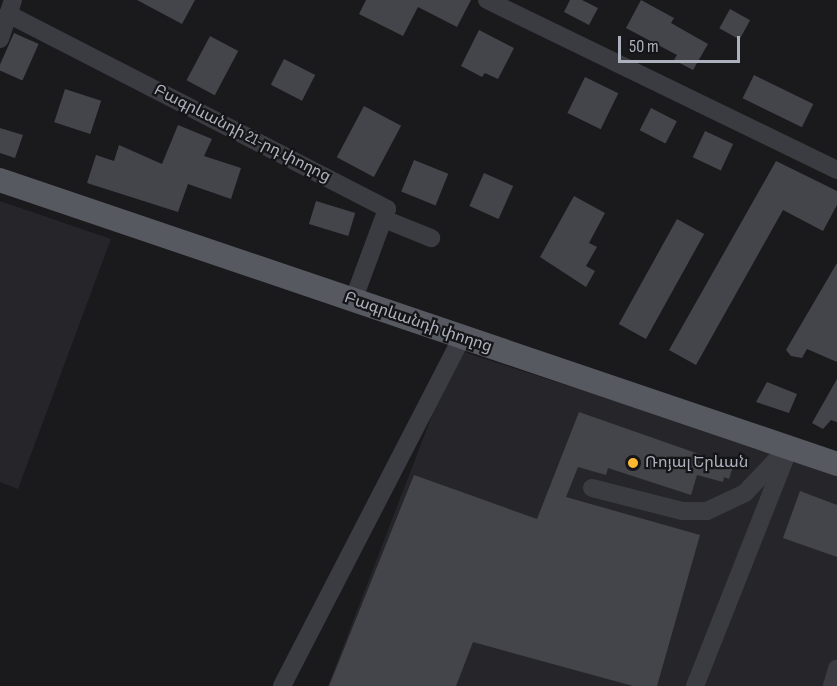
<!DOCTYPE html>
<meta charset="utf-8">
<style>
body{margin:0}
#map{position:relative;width:837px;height:686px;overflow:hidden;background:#1a1a1d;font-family:"Sofia Sans Condensed","Noto Sans Armenian",sans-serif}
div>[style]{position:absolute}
.built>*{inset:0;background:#26262a}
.building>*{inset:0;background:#44454a;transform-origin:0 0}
.minor>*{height:18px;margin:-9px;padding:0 9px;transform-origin:9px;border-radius:9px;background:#3b3c42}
.major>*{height:24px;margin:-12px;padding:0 12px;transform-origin:12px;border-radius:12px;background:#575961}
.dots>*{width:16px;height:16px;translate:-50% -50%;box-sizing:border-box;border:3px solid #151518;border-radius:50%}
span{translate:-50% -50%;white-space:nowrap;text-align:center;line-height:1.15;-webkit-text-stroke:4.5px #151518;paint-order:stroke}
.street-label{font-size:16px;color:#acb1bd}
.poi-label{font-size:16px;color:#acb1bd}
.left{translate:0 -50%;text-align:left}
.scale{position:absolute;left:618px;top:36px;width:122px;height:27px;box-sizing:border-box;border:3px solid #acb1bd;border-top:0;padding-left:8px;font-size:18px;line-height:21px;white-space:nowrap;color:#acb1bd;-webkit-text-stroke:4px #151518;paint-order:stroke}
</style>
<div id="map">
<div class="built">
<div style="clip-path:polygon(0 201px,111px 239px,18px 489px,0 482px)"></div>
<div style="clip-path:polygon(464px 352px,837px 473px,837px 686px,328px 686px,446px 379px)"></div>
</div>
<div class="building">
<div style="clip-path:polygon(137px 0,195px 0,182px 24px)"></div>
<div style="clip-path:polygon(366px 0,471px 0,457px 27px,418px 7px,403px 36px,359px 14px)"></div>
<div style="clip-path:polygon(570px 0,582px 0,598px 8px,589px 25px,564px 12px)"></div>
<div style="clip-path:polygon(641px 0,674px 18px,671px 23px,708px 44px,693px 70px,674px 60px,677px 55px,626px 28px)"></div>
<div style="left:730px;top:9px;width:23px;height:22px;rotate:29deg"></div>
<div style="clip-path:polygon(479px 30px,514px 48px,498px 79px,485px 73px,482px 77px,461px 66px)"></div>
<div style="left:14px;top:33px;width:27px;height:40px;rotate:24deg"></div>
<div style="left:210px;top:36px;width:32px;height:50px;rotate:28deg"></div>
<div style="left:284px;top:59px;width:35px;height:29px;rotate:27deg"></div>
<div style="left:754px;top:75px;width:66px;height:26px;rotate:26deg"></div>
<div style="left:585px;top:77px;width:37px;height:40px;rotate:26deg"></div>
<div style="left:65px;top:89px;width:38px;height:35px;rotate:18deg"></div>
<div style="left:364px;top:106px;width:42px;height:58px;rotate:28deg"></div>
<div style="left:651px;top:108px;width:29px;height:25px;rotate:27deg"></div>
<div style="clip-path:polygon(178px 125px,212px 139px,204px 156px,241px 168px,231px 199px,188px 184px,178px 212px,87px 183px,96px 155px,114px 161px,119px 145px,162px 164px)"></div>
<div style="clip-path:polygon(0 128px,23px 135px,15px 158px,0 153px)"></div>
<div style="left:705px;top:131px;width:31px;height:29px;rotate:25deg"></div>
<div style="left:414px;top:160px;width:37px;height:34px;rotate:22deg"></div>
<div style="clip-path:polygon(776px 161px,837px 191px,837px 205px,823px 231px,783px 210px,696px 365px,669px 350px)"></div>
<div style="left:484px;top:173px;width:32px;height:36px;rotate:24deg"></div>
<div style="clip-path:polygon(574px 196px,605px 213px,589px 243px,597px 247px,586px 266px,595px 271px,586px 287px,540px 257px)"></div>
<div style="left:316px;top:201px;width:41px;height:24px;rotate:17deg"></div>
<div style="left:677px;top:219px;width:31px;height:120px;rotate:29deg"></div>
<div style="clip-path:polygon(837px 263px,837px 362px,807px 349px,802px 358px,791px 356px,786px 350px)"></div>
<div style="clip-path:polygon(837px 379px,837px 422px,831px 420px,823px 429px,812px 423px)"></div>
<div style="clip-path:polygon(767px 382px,797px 394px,789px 413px,756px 402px)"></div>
<div style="clip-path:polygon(579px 412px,733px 466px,729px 479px,724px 477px,723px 482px,697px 475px,691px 495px,608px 468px,606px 475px,578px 467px,566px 497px,700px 535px,657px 686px,633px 686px,473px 642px,456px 686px,329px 686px,414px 475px,537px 519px)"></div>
<div style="clip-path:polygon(800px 491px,837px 505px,837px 557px,783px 538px)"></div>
</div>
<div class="minor">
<div style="left:487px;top:0;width:389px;rotate:25.9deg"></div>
<div style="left:8px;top:14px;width:426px;rotate:27.2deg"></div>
<div style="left:387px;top:209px;width:98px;rotate:110.3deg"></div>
<div style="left:0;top:39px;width:41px;rotate:-71.6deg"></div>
<div style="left:384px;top:219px;width:51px;rotate:22deg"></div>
<div style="left:592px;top:488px;width:93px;rotate:14.3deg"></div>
<div style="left:682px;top:511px;width:25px"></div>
<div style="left:707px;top:511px;width:42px;rotate:-25.3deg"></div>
<div style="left:745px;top:493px;width:55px;rotate:-46.5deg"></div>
<div style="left:282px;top:686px;width:392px;rotate:-62.7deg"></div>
<div style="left:695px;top:686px;width:256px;rotate:-68.4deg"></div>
<div style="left:832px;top:686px;width:18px;rotate:-74deg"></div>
</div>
<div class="major">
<div style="left:0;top:180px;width:884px;rotate:18.74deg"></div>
</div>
<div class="dots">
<div style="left:633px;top:463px;background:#febb31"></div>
</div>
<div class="street-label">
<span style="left:242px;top:134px;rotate:27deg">Բագրևանդի 21-րդ փողոց</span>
<span style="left:418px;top:323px;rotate:19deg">Բագրևանդի փողոց</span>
</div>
<div class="poi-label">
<span class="left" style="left:645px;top:463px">Ռոյալ Երևան</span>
</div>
<div class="scale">50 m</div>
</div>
